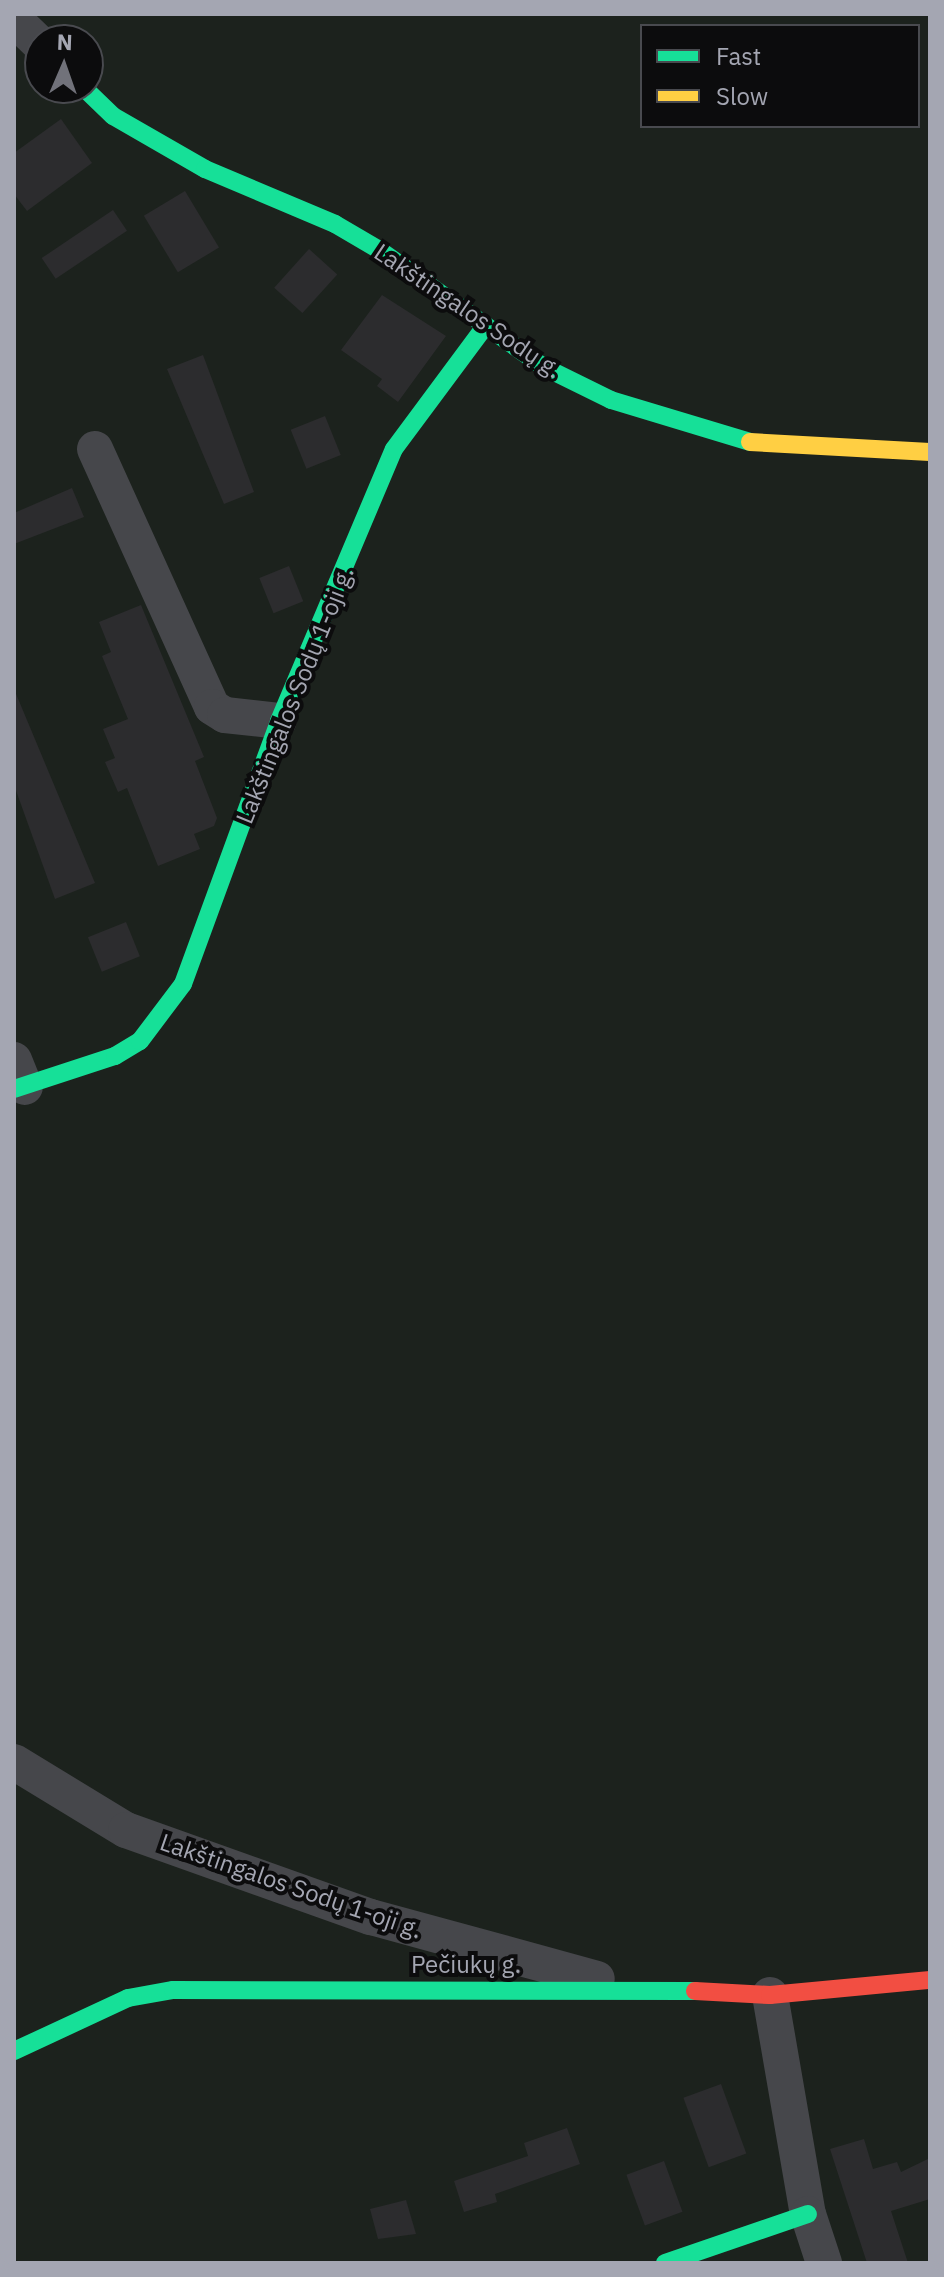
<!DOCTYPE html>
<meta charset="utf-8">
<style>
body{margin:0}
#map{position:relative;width:944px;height:2277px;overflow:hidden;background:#111112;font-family:"IBM Plex Sans",sans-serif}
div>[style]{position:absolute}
.green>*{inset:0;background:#1c221d}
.building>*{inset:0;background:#2c2c2e;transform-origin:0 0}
.street>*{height:36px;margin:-18px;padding:0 18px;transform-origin:18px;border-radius:18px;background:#46474b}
.fast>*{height:18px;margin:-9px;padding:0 9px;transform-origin:9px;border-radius:9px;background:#16e098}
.slow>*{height:18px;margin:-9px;padding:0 9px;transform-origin:9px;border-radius:9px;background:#ffcf43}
.jam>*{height:18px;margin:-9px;padding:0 9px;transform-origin:9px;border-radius:9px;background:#f24e42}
span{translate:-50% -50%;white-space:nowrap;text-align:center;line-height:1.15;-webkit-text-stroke:8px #0c0c0d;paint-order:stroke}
.street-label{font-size:24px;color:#a4a6b2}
.frame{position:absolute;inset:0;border:16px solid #a4a6b2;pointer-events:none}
.legend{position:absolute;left:640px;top:24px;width:280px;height:104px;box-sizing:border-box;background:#0c0c0d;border:2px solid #494a4f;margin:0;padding:10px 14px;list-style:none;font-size:24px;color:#a4a6b2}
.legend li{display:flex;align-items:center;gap:16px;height:40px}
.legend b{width:40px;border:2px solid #494a4f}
.north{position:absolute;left:24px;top:24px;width:80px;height:80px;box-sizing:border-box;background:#0c0c0d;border:2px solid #494a4f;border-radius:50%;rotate:2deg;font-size:22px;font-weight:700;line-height:32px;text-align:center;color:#a4a6b2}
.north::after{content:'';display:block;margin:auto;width:28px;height:36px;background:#71727a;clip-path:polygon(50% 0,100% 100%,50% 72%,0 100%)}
</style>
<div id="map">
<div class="green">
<div style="clip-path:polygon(evenodd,14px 14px,930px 14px,930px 2263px,14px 2263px,14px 14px,642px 26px,918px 26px,918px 126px,642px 126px,642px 26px,14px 14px,40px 40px,88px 40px,88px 88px,40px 88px,40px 40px)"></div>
</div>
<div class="building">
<div style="clip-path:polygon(61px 119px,92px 163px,27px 211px,14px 194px,14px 153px)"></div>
<div style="left:185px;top:191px;width:66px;height:48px;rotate:59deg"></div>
<div style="left:113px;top:210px;width:25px;height:86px;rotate:56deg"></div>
<div style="left:309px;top:249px;width:38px;height:52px;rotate:42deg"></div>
<div style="clip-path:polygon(382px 295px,446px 336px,398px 402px,377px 386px,382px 379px,341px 350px)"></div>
<div style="clip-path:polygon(203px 355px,254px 492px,224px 504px,167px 369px)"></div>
<div style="left:325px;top:416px;width:42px;height:37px;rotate:68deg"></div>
<div style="clip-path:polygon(72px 488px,84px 517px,14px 544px,14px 513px)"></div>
<div style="left:289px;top:566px;width:38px;height:32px;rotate:68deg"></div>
<div style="clip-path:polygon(141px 605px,204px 757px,195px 761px,217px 818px,214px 826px,194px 834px,200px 849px,158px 866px,127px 788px,118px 792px,105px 762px,115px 758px,103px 729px,128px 719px,102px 656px,111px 652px,99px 622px)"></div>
<div style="clip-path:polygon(14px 689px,95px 883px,55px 899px,14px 785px)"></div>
<div style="left:126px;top:922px;width:37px;height:41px;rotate:68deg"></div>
<div style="left:721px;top:2084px;width:74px;height:40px;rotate:70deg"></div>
<div style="clip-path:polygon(567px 2128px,580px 2164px,495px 2194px,497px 2202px,464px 2212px,454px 2181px,528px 2156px,524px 2143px)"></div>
<div style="clip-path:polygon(864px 2139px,873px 2169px,897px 2162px,901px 2172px,930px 2158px,930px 2199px,891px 2211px,908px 2263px,867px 2263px,830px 2149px)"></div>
<div style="left:664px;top:2161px;width:54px;height:40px;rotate:70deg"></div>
<div style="clip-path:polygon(406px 2200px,416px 2234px,378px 2239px,370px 2209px)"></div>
</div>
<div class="street">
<div style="left:14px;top:19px;width:36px;rotate:44deg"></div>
<div style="left:95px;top:449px;width:283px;rotate:65.6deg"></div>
<div style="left:212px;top:707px;width:15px;rotate:32deg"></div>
<div style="left:225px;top:715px;width:54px;rotate:6.3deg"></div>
<div style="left:14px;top:1060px;width:29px;rotate:68deg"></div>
<div style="left:14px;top:1762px;width:131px;rotate:31.3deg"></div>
<div style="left:126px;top:1830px;width:260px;rotate:19.6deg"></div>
<div style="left:371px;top:1917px;width:234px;rotate:15.3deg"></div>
<div style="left:770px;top:1995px;width:222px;rotate:80.2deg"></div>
<div style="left:808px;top:2214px;width:52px;rotate:71.9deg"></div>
</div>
<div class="fast">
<div style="left:84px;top:88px;width:40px;rotate:44deg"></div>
<div style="left:113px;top:116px;width:106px;rotate:29.9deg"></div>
<div style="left:205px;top:169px;width:141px;rotate:22.9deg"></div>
<div style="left:335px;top:224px;width:53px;rotate:30.4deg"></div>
<div style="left:381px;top:251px;width:198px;rotate:35.5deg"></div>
<div style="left:542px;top:366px;width:77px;rotate:26.2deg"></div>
<div style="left:611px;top:400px;width:145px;rotate:16.8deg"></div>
<div style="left:14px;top:1089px;width:106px;rotate:-18.1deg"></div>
<div style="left:115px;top:1056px;width:29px;rotate:-31deg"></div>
<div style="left:140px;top:1041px;width:71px;rotate:-53deg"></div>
<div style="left:183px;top:984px;width:280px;rotate:-69.9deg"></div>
<div style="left:279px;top:721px;width:295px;rotate:-67.1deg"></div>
<div style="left:394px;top:449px;width:154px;rotate:-53.4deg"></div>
<div style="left:14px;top:2051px;width:126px;rotate:-24.9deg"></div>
<div style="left:128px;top:1998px;width:46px;rotate:-10.1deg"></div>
<div style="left:173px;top:1990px;width:522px;rotate:0.11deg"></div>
<div style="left:665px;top:2263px;width:151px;rotate:-18.9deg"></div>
</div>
<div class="slow">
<div style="left:750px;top:442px;width:180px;rotate:3.2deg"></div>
</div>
<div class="jam">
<div style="left:695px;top:1991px;width:75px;rotate:3.1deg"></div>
<div style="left:770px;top:1995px;width:161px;rotate:-5.4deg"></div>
</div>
<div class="street-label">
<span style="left:468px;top:311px;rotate:34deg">Lakštingalos Sodų g.</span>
<span style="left:295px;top:695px;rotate:-68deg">Lakštingalos Sodų 1-oji g.</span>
<span style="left:291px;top:1886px;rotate:19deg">Lakštingalos Sodų 1-oji g.</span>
<span style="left:466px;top:1965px">Pečiukų g.</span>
</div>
<div class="frame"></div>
<ul class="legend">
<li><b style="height:10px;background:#16e098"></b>Fast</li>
<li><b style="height:10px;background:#ffcf43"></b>Slow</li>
</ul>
<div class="north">N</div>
</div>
